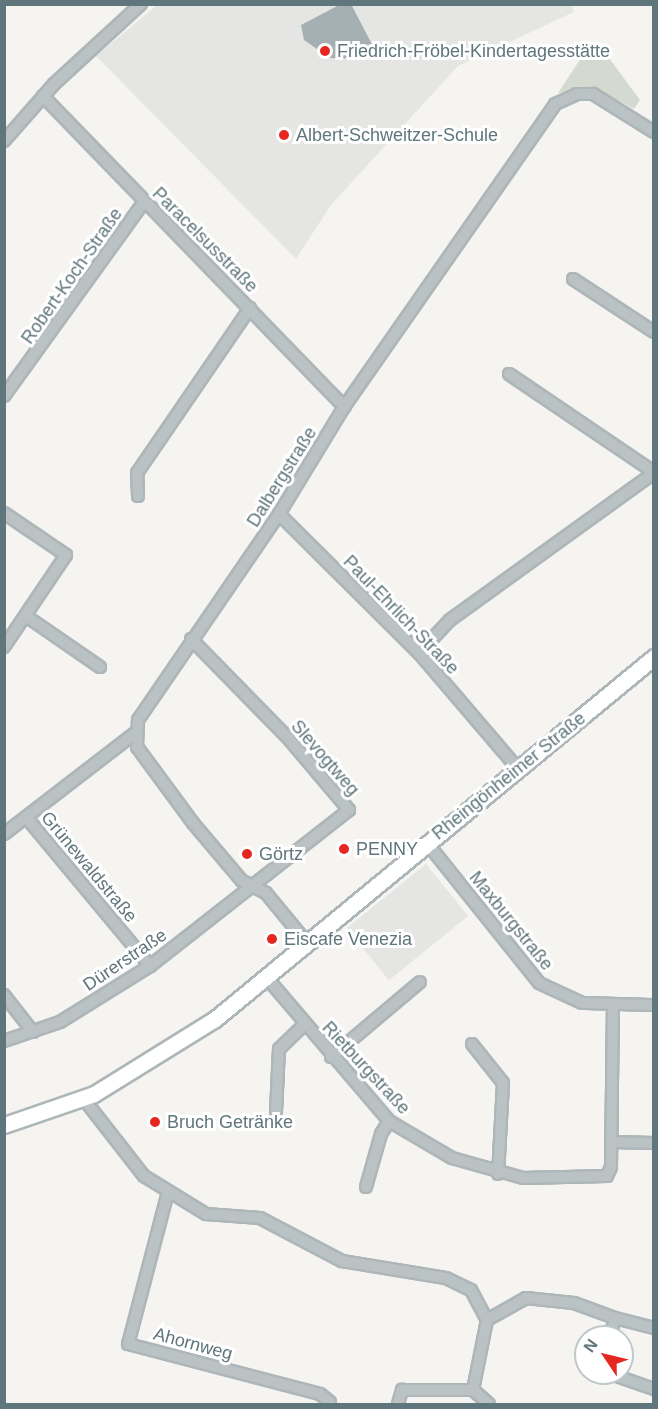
<!DOCTYPE html>
<meta charset="utf-8">
<style>
body{margin:0}
#map{position:relative;width:658px;height:1409px;overflow:hidden;background:#f5f4f1;font-family:Helvetica,sans-serif}
div>[style]{position:absolute}
.built>*{inset:0;background:#e5e6e4;transform-origin:0 0}
.green>*{inset:0;background:#d5dad0}
.building>*{inset:0;background:#a4b0b2}
.roads{filter:drop-shadow(2px 0 #adb6b8) drop-shadow(-2px 0 #adb6b8) drop-shadow(0 2px #adb6b8) drop-shadow(0 -2px #adb6b8)}
.street>*{height:10px;margin:-5px;padding:0 5px;transform-origin:5px;border-radius:5px;background:#bbc2c4}
.secondary>*{height:15px;margin:-7.5px;padding:0 7.5px;transform-origin:7.5px;border-radius:7.5px;background:#fff}
.dots>*{width:16px;height:16px;translate:-50% -50%;box-sizing:border-box;border:3px solid #fff;border-radius:50%}
span{translate:-50% -50%;white-space:nowrap;text-align:center;line-height:1.15;-webkit-text-stroke:6px #fff;paint-order:stroke}
.poi-label{font-size:18px;color:#5f767c}
.left{translate:0 -50%;text-align:left}
.street-label{font-size:18px;color:#5f767c}
.frame{position:absolute;inset:0;border:6px solid #5f767c;pointer-events:none}
.north{position:absolute;left:574px;top:1325px;width:60px;height:60px;box-sizing:border-box;background:#fff;border:2px solid #bfc8cb;border-radius:50%;rotate:305deg;font-size:16px;font-weight:700;line-height:24px;text-align:center;color:#5f767c}
.north::after{content:'';display:block;margin:auto;width:21px;height:27px;background:#e62620;clip-path:polygon(50% 0,100% 100%,50% 72%,0 100%)}
</style>
<div id="map">
<div class="built">
<div style="clip-path:polygon(571px 4px,574px 12px,458px 66px,331px 205px,296px 259px,96px 56px,157px 5px)"></div>
<div style="left:426px;top:864px;width:67px;height:102px;rotate:51deg"></div>
</div>
<div class="green">
<div style="clip-path:polygon(587px 49px,609px 58px,640px 100px,634px 109px,593px 87px,558px 93px)"></div>
</div>
<div class="building">
<div style="clip-path:polygon(341px 4px,351px 4px,375px 50px,362px 59px,330px 58px,304px 40px,301px 25px)"></div>
</div>
<div class="roads">
<div class="street">
<div style="left:43px;top:96px;width:433px;rotate:45.9deg"></div>
<div style="left:4px;top:141px;width:76px;rotate:-48.7deg"></div>
<div style="left:54px;top:84px;width:118px;rotate:-42.6deg"></div>
<div style="left:573px;top:279px;width:97px;rotate:33.2deg"></div>
<div style="left:509px;top:374px;width:175px;rotate:34.1deg"></div>
<div style="left:4px;top:396px;width:239px;rotate:-54.2deg"></div>
<div style="left:138px;top:496px;width:23px;rotate:-92deg"></div>
<div style="left:137px;top:473px;width:200px;rotate:-55.6deg"></div>
<div style="left:4px;top:513px;width:75px;rotate:34.1deg"></div>
<div style="left:66px;top:555px;width:111px;rotate:124deg"></div>
<div style="left:279px;top:514px;width:197px;rotate:44.8deg"></div>
<div style="left:419px;top:653px;width:153px;rotate:49.5deg"></div>
<div style="left:26px;top:616px;width:90px;rotate:34.6deg"></div>
<div style="left:419px;top:653px;width:45px;rotate:-46.8deg"></div>
<div style="left:450px;top:620px;width:251px;rotate:-35.8deg"></div>
<div style="left:26px;top:817px;width:194px;rotate:50.2deg"></div>
<div style="left:4px;top:834px;width:165px;rotate:-37.6deg"></div>
<div style="left:427px;top:843px;width:179px;rotate:51.3deg"></div>
<div style="left:539px;top:983px;width:47px;rotate:24.9deg"></div>
<div style="left:582px;top:1003px;width:72px;rotate:1.6deg"></div>
<div style="left:308px;top:944px;width:66px;rotate:-129.5deg"></div>
<div style="left:266px;top:893px;width:27px;rotate:-153deg"></div>
<div style="left:242px;top:881px;width:76px;rotate:-130.2deg"></div>
<div style="left:193px;top:823px;width:94px;rotate:-126.4deg"></div>
<div style="left:137px;top:747px;width:27px;rotate:-88deg"></div>
<div style="left:138px;top:720px;width:250px;rotate:-55.6deg"></div>
<div style="left:279px;top:514px;width:125px;rotate:-58.7deg"></div>
<div style="left:344px;top:407px;width:369px;rotate:-55.1deg"></div>
<div style="left:555px;top:104px;width:24px;rotate:-24deg"></div>
<div style="left:577px;top:94px;width:16px"></div>
<div style="left:593px;top:94px;width:72px;rotate:31.9deg"></div>
<div style="left:267px;top:978px;width:188px;rotate:49.5deg"></div>
<div style="left:389px;top:1121px;width:73px;rotate:30.4deg"></div>
<div style="left:452px;top:1158px;width:74px;rotate:15.7deg"></div>
<div style="left:523px;top:1178px;width:84px;rotate:-1.4deg"></div>
<div style="left:607px;top:1176px;width:10px;rotate:-66deg"></div>
<div style="left:611px;top:1167px;width:162px;rotate:-89.3deg"></div>
<div style="left:4px;top:995px;width:47px;rotate:51.9deg"></div>
<div style="left:4px;top:1041px;width:59px;rotate:-18.7deg"></div>
<div style="left:60px;top:1022px;width:106px;rotate:-31.9deg"></div>
<div style="left:150px;top:966px;width:253px;rotate:-38.1deg"></div>
<div style="left:349px;top:810px;width:93px;rotate:-130.2deg"></div>
<div style="left:289px;top:739px;width:140px;rotate:-134.4deg"></div>
<div style="left:472px;top:1044px;width:50px;rotate:51.5deg"></div>
<div style="left:503px;top:1083px;width:91px;rotate:93.1deg"></div>
<div style="left:331px;top:1057px;width:116px;rotate:-40.1deg"></div>
<div style="left:83px;top:1098px;width:99px;rotate:52deg"></div>
<div style="left:144px;top:1176px;width:73px;rotate:31.5deg"></div>
<div style="left:206px;top:1214px;width:54px;rotate:4.2deg"></div>
<div style="left:260px;top:1218px;width:93px;rotate:27.7deg"></div>
<div style="left:342px;top:1261px;width:105px;rotate:9.3deg"></div>
<div style="left:446px;top:1278px;width:28px;rotate:26deg"></div>
<div style="left:471px;top:1290px;width:34px;rotate:62deg"></div>
<div style="left:487px;top:1320px;width:71px;rotate:101.3deg"></div>
<div style="left:473px;top:1390px;width:21px;rotate:41deg"></div>
<div style="left:276px;top:1112px;width:63px;rotate:-87.3deg"></div>
<div style="left:279px;top:1049px;width:35px;rotate:-44deg"></div>
<div style="left:611px;top:1142px;width:43px;rotate:1.3deg"></div>
<div style="left:366px;top:1187px;width:55px;rotate:-74.2deg"></div>
<div style="left:381px;top:1134px;width:15px;rotate:-58deg"></div>
<div style="left:168px;top:1192px;width:157px;rotate:104.7deg"></div>
<div style="left:128px;top:1344px;width:198px;rotate:14.6deg"></div>
<div style="left:320px;top:1394px;width:13px;rotate:39deg"></div>
<div style="left:615px;top:1318px;width:40px;rotate:14.4deg"></div>
<div style="left:487px;top:1320px;width:45px;rotate:-29.4deg"></div>
<div style="left:526px;top:1298px;width:48px;rotate:5.9deg"></div>
<div style="left:574px;top:1303px;width:44px;rotate:20.1deg"></div>
<div style="left:615px;top:1318px;width:20px;rotate:105deg"></div>
<div style="left:608px;top:1373px;width:49px;rotate:19.2deg"></div>
<div style="left:398px;top:1404px;width:15px;rotate:-74deg"></div>
<div style="left:402px;top:1390px;width:71px"></div>
</div>
<div class="secondary">
<div style="left:4px;top:1125px;width:95px;rotate:-19deg"></div>
<div style="left:94px;top:1094px;width:142px;rotate:-31.8deg"></div>
<div style="left:215px;top:1019px;width:569px;rotate:-39.51deg"></div>
</div>
</div>
<div class="dots">
<div style="left:325px;top:51px;background:#e62620"></div>
<div style="left:284px;top:135px;background:#e62620"></div>
<div style="left:344px;top:849px;background:#e62620"></div>
<div style="left:247px;top:854px;background:#e62620"></div>
<div style="left:272px;top:939px;background:#e62620"></div>
<div style="left:155px;top:1122px;background:#e62620"></div>
</div>
<div class="poi-label">
<span class="left" style="left:337px;top:51px">Friedrich-Fröbel-Kindertagesstätte</span>
<span class="left" style="left:296px;top:135px">Albert-Schweitzer-Schule</span>
<span class="left" style="left:356px;top:849px">PENNY</span>
<span class="left" style="left:259px;top:854px">Görtz</span>
<span class="left" style="left:284px;top:939px">Eiscafe Venezia</span>
<span class="left" style="left:167px;top:1122px">Bruch Getränke</span>
</div>
<div class="street-label">
<span style="left:205px;top:240px;rotate:45deg">Paracelsusstraße</span>
<span style="left:72px;top:276px;rotate:-55deg">Robert-Koch-Straße</span>
<span style="left:282px;top:477px;rotate:-58deg">Dalbergstraße</span>
<span style="left:401px;top:615px;rotate:46deg">Paul-Ehrlich-Straße</span>
<span style="left:325px;top:758px;rotate:49deg">Slevogtweg</span>
<span style="left:509px;top:776px;rotate:-39deg">Rheingönheimer Straße</span>
<span style="left:89px;top:867px;rotate:50deg">Grünewaldstraße</span>
<span style="left:511px;top:921px;rotate:51deg">Maxburgstraße</span>
<span style="left:125px;top:960px;rotate:-34deg">Dürerstraße</span>
<span style="left:366px;top:1068px;rotate:47deg">Rietburgstraße</span>
<span style="left:193px;top:1344px;rotate:15deg">Ahornweg</span>
</div>
<div class="frame"></div>
<div class="north">N</div>
</div>
